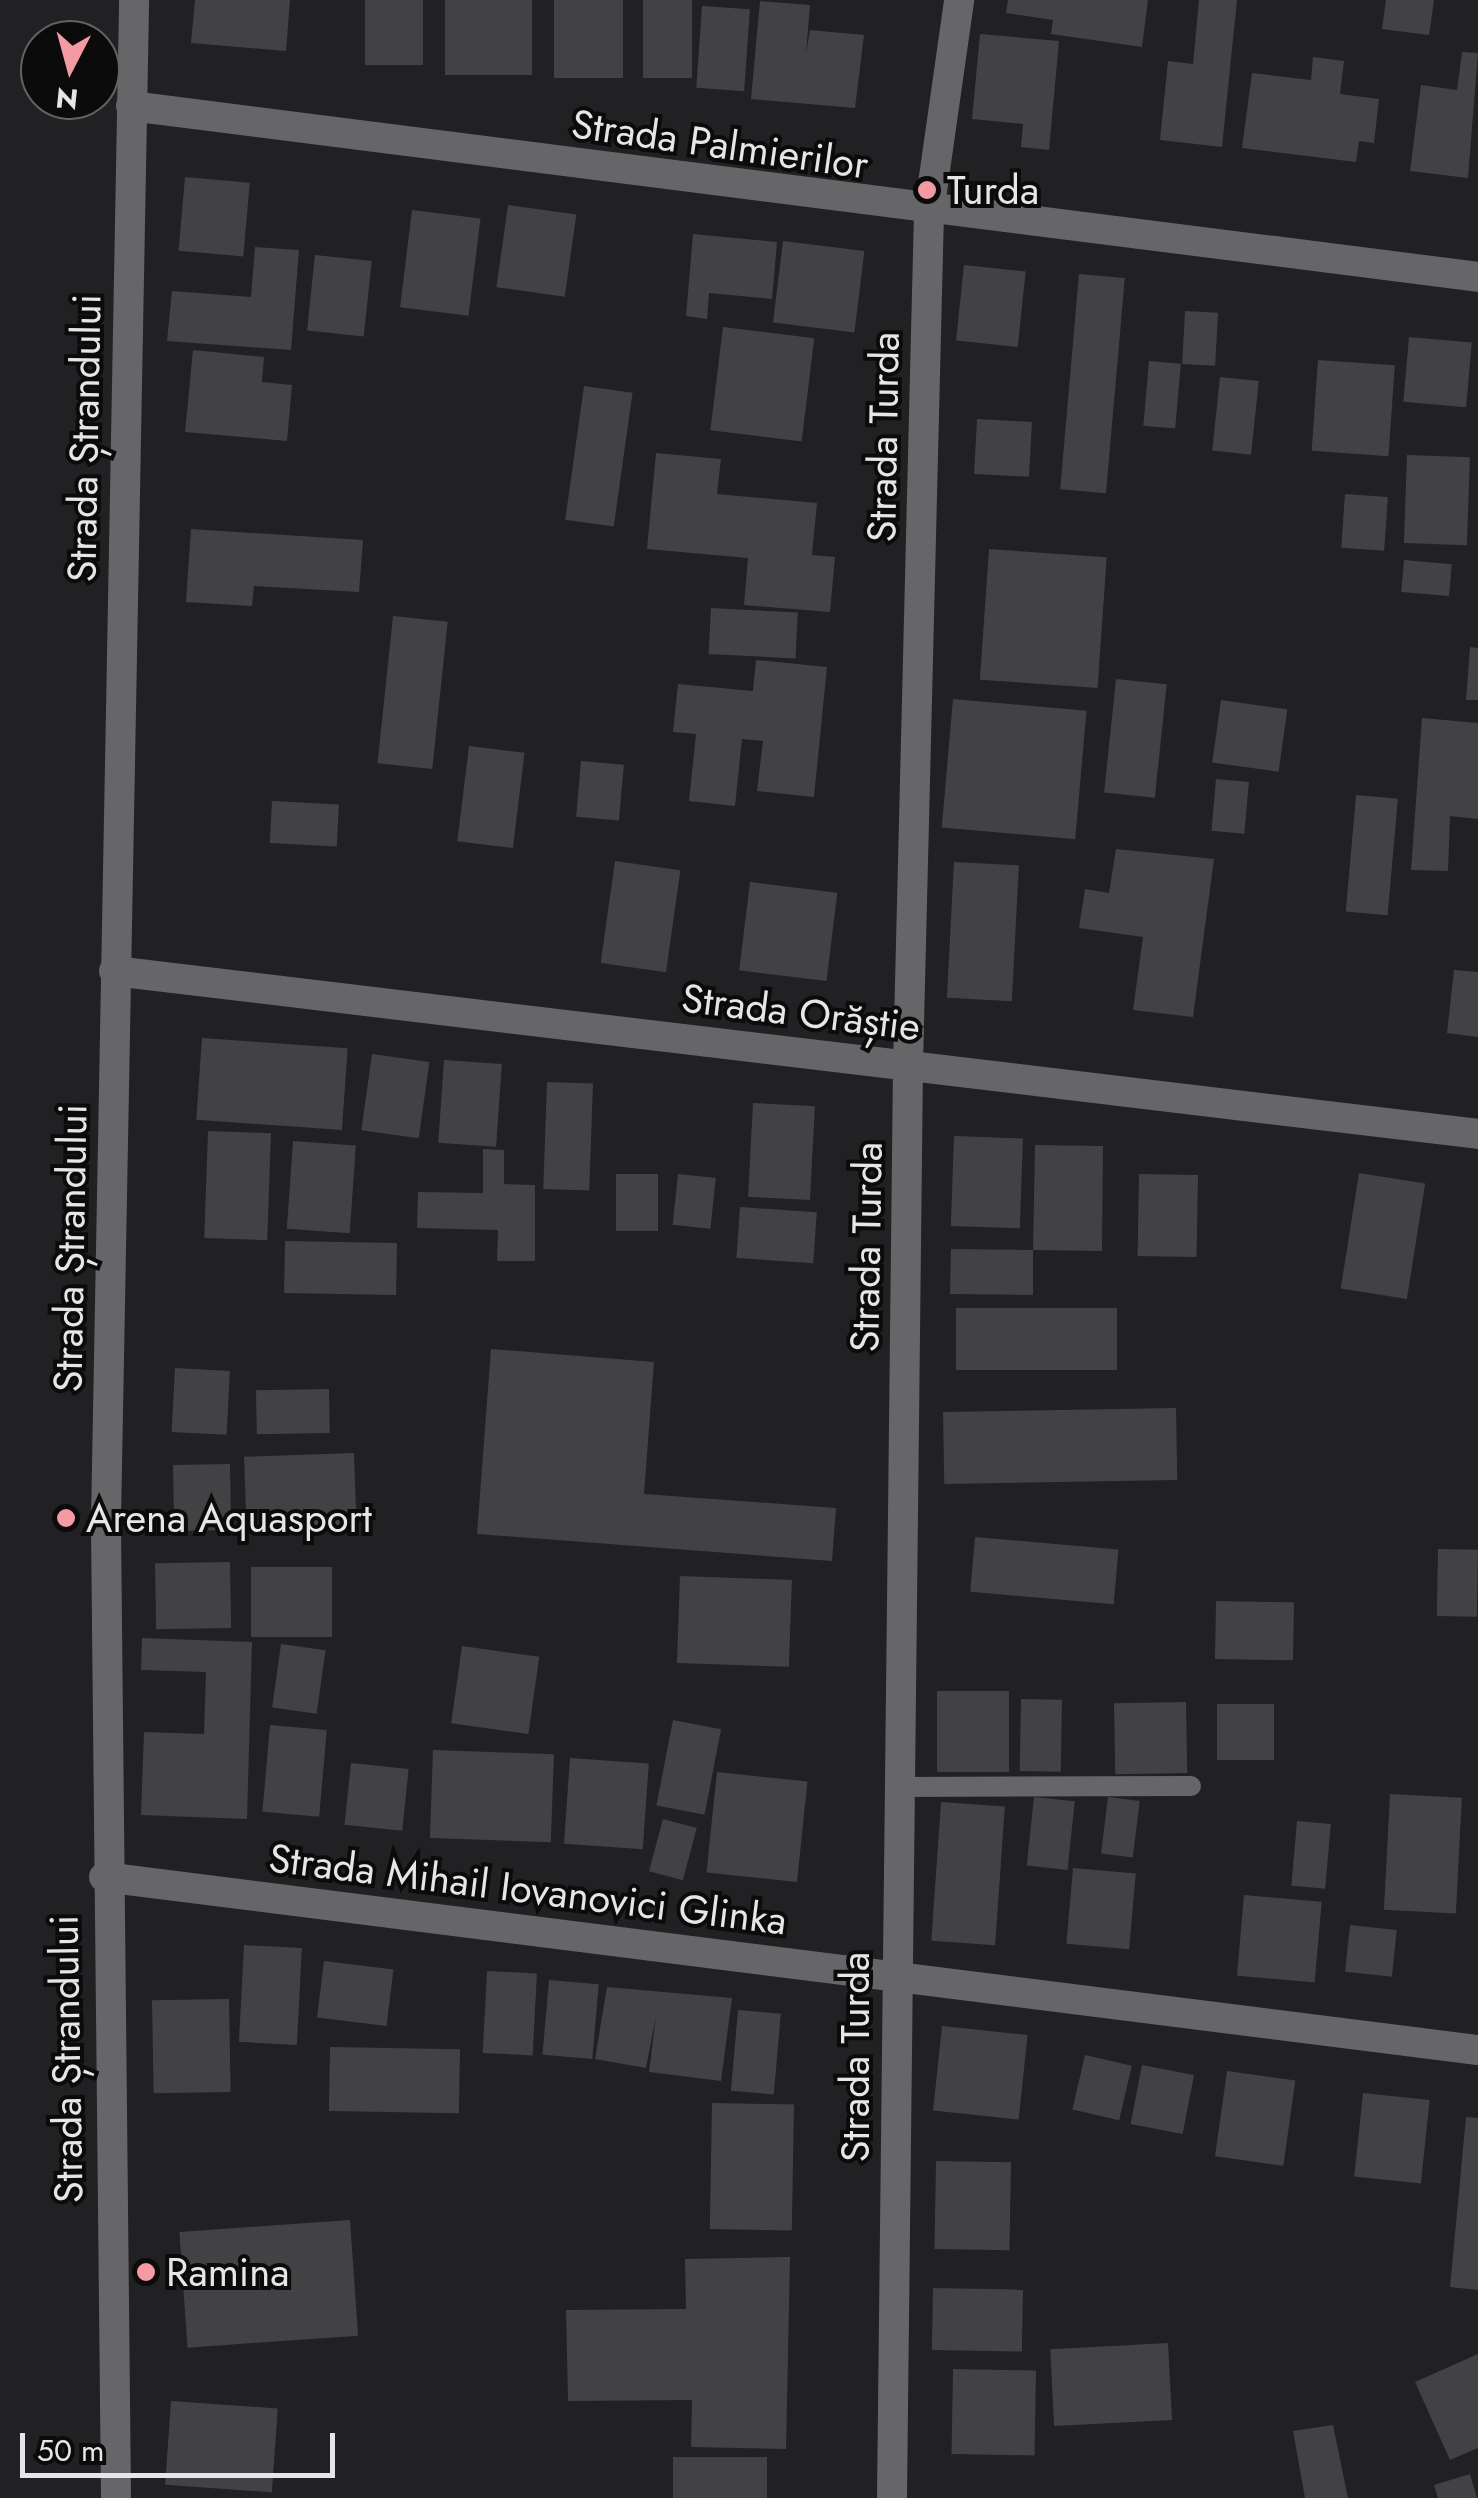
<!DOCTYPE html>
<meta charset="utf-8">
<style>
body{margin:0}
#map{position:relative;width:1478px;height:2498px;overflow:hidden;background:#212123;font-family:Jost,sans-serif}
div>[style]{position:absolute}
.building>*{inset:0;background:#424144;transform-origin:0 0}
.service>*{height:20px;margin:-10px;padding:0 10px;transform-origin:10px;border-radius:10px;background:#666669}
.minor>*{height:30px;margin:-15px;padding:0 15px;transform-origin:15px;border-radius:15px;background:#666669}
.dots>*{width:28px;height:28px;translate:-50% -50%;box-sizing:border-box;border:5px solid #0b0b0c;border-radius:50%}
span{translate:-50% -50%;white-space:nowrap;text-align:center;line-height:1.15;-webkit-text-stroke:8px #0b0b0c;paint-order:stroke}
.street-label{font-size:40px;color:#e6e6e8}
.poi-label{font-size:40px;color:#e6e6e8}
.left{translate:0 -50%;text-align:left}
.north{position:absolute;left:20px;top:20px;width:100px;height:100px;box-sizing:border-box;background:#0b0b0c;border:2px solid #636364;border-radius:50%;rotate:186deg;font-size:28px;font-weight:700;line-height:40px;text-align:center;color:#e6e6e8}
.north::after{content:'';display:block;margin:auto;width:35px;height:45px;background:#f49aa2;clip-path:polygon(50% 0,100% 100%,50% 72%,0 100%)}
.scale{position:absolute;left:20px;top:2433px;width:315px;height:45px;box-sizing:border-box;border:5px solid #e6e6e8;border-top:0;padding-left:12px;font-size:30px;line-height:35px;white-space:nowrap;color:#e6e6e8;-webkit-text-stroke:8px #0b0b0c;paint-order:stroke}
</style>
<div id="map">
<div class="building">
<div style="clip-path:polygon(195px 0,290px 0,286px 51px,191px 43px)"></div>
<div style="left:365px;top:0;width:58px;height:65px"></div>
<div style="left:445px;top:0;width:87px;height:75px"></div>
<div style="left:554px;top:0;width:69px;height:78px"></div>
<div style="left:643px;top:0;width:49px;height:78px"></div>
<div style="clip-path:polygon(1008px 0,1148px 0,1142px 47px,1051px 34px,1053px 20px,1006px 13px)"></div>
<div style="clip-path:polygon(1199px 0,1237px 0,1222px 147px,1160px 140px,1168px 61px,1193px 64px)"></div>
<div style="clip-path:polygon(1386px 0,1434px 0,1429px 35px,1382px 29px)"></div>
<div style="clip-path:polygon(760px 1px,810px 5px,806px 54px,810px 30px,864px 35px,855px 108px,751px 99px)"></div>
<div style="left:702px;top:6px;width:48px;height:82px;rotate:4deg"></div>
<div style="clip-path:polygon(980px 34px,1059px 41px,1049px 150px,1021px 147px,1023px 124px,972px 119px)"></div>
<div style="clip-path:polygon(1462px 52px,1478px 53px,1468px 178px,1410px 171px,1421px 85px,1457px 90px)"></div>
<div style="clip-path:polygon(1313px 57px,1344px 61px,1340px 94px,1379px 99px,1374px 143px,1359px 141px,1356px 162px,1242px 148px,1252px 73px,1311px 80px)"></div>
<div style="left:185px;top:177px;width:65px;height:74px;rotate:5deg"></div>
<div style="left:508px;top:205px;width:69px;height:83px;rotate:8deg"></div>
<div style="left:412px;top:210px;width:69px;height:98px;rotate:7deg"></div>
<div style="clip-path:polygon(693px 234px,777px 242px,772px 299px,709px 293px,707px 319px,686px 316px)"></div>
<div style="left:783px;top:241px;width:82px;height:82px;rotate:7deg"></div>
<div style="clip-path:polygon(255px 247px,299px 250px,291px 350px,167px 341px,172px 291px,251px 297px)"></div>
<div style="left:315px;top:255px;width:57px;height:76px;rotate:6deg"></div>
<div style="left:964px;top:265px;width:62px;height:76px;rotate:6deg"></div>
<div style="left:1079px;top:274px;width:46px;height:216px;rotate:5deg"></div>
<div style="left:1185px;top:311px;width:33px;height:53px;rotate:3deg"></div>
<div style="left:723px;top:327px;width:92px;height:104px;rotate:7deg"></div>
<div style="left:1409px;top:337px;width:63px;height:65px;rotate:5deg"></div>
<div style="clip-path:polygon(193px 350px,264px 357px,262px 382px,292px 385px,287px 441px,185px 432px)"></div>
<div style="left:1318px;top:360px;width:77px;height:91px;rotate:4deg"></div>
<div style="left:1149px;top:361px;width:32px;height:65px;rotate:5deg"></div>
<div style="left:1220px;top:377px;width:39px;height:74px;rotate:6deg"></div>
<div style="left:584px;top:386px;width:49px;height:135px;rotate:8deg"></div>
<div style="left:977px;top:419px;width:55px;height:55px;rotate:3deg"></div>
<div style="clip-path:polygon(656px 453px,721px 459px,717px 494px,817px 503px,812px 555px,835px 557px,830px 612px,744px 605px,748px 558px,647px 549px)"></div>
<div style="left:1407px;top:455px;width:63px;height:88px;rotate:2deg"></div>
<div style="left:1345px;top:494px;width:43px;height:54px;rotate:4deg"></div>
<div style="clip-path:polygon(191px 529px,363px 540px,359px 592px,254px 586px,252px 606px,186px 602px)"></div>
<div style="left:989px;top:549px;width:118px;height:131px;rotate:4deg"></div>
<div style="left:1404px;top:560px;width:48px;height:32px;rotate:5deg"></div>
<div style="left:711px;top:608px;width:87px;height:46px;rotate:3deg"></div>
<div style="left:393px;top:616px;width:55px;height:148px;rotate:6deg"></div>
<div style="clip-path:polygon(1470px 647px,1478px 648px,1478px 700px,1466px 700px)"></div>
<div style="clip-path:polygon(756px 660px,827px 667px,814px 797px,757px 791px,763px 741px,742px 739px,735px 806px,689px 801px,696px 734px,673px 732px,678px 684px,753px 691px)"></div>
<div style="left:1116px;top:679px;width:51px;height:114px;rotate:6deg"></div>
<div style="left:953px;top:699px;width:134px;height:129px;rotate:5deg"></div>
<div style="left:1221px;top:700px;width:67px;height:63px;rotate:8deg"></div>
<div style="clip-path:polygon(1422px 718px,1478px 723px,1478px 819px,1450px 816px,1448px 871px,1411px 870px)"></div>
<div style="left:469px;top:746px;width:56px;height:96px;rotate:7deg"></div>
<div style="left:581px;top:761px;width:43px;height:56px;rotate:5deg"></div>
<div style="left:1216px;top:779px;width:33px;height:52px;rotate:5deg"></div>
<div style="left:1356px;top:795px;width:42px;height:117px;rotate:5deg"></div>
<div style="left:272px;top:801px;width:67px;height:42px;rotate:3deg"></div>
<div style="clip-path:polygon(1116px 849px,1214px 859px,1193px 1017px,1133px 1010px,1143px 937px,1079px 928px,1085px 889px,1109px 893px)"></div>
<div style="left:615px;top:861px;width:66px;height:103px;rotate:8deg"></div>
<div style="left:954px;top:862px;width:65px;height:136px;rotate:3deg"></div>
<div style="left:750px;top:882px;width:88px;height:89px;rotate:7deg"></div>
<div style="clip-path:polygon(1454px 970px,1478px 972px,1478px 1037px,1447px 1033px)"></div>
<div style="left:202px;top:1038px;width:146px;height:82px;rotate:4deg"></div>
<div style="left:372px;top:1054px;width:58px;height:77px;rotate:8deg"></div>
<div style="left:444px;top:1060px;width:58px;height:83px;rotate:4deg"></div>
<div style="left:547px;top:1082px;width:46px;height:107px;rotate:2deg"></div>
<div style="left:753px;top:1103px;width:62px;height:94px;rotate:3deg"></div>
<div style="left:208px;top:1131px;width:63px;height:107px;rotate:2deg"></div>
<div style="left:954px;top:1136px;width:69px;height:90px;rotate:2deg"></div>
<div style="left:293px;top:1141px;width:63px;height:88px;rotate:4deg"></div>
<div style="clip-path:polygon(1035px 1145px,1103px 1146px,1102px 1251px,1033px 1250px,1033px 1295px,950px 1294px,951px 1249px,1033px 1250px)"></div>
<div style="clip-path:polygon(483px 1149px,504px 1150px,504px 1184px,535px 1185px,535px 1261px,497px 1261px,498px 1230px,417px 1228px,418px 1192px,483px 1193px)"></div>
<div style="left:1359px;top:1173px;width:67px;height:117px;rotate:9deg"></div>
<div style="left:658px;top:1174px;width:57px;height:42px;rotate:90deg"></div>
<div style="left:678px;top:1174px;width:38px;height:51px;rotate:6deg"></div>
<div style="left:1139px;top:1174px;width:59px;height:82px;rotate:1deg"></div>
<div style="left:740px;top:1207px;width:77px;height:51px;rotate:4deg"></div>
<div style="left:285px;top:1241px;width:112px;height:52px;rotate:1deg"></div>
<div style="left:956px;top:1308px;width:161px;height:62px"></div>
<div style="clip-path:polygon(491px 1349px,654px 1362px,644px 1494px,836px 1508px,832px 1561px,477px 1534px)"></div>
<div style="left:175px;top:1368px;width:55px;height:64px;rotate:3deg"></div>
<div style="left:329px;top:1389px;width:44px;height:73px;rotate:89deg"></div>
<div style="left:1176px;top:1408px;width:72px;height:233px;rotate:89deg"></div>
<div style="left:354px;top:1453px;width:75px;height:110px;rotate:88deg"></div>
<div style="left:230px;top:1464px;width:66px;height:57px;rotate:89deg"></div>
<div style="left:975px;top:1537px;width:144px;height:55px;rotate:5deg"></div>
<div style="left:1438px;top:1549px;width:40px;height:67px;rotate:1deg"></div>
<div style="left:230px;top:1562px;width:66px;height:75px;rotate:89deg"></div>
<div style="left:251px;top:1567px;width:81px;height:70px"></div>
<div style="left:680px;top:1576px;width:112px;height:87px;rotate:2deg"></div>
<div style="left:1216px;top:1601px;width:78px;height:58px;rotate:1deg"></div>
<div style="clip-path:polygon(142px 1638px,252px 1642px,247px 1819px,141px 1815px,144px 1732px,204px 1734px,206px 1672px,141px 1670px)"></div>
<div style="left:281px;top:1644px;width:45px;height:64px;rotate:8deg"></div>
<div style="left:462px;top:1646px;width:78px;height:78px;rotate:8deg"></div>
<div style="left:937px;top:1691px;width:72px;height:81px"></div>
<div style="left:1021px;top:1699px;width:41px;height:72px;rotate:1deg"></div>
<div style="left:1186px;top:1702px;width:71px;height:72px;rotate:89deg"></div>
<div style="left:1217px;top:1704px;width:57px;height:56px"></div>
<div style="left:673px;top:1720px;width:49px;height:87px;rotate:11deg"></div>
<div style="left:270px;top:1725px;width:57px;height:87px;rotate:5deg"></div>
<div style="left:433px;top:1750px;width:121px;height:88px;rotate:2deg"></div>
<div style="left:570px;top:1758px;width:79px;height:86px;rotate:4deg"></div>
<div style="left:351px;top:1763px;width:58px;height:62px;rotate:6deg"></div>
<div style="left:717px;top:1772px;width:91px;height:101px;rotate:6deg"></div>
<div style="left:1390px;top:1794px;width:72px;height:116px;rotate:3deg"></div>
<div style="left:1034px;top:1797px;width:41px;height:69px;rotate:6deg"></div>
<div style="left:1108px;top:1797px;width:32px;height:57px;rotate:7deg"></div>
<div style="left:941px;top:1802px;width:64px;height:139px;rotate:4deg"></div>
<div style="left:663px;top:1819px;width:35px;height:54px;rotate:15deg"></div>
<div style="left:1297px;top:1821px;width:34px;height:65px;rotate:5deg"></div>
<div style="left:1073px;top:1868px;width:63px;height:76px;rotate:5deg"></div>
<div style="left:1244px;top:1895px;width:78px;height:81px;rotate:5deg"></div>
<div style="left:1350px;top:1925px;width:47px;height:47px;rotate:6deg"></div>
<div style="left:244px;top:1945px;width:58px;height:97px;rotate:3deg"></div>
<div style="left:324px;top:1961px;width:70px;height:57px;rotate:7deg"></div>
<div style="left:487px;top:1971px;width:50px;height:82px;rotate:3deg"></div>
<div style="left:549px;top:1980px;width:50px;height:75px;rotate:5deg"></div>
<div style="clip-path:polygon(607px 1987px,732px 1998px,721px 2081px,649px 2072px,656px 2016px,646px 2068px,595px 2059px)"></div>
<div style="left:229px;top:1999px;width:93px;height:77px;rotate:89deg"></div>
<div style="left:738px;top:2010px;width:43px;height:81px;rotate:5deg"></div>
<div style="left:942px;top:2026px;width:86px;height:85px;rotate:6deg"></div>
<div style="left:330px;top:2047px;width:130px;height:64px;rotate:1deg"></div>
<div style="left:1085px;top:2055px;width:48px;height:56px;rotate:13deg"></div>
<div style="left:1142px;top:2065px;width:53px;height:60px;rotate:11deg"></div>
<div style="left:1227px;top:2071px;width:69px;height:86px;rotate:8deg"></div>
<div style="left:1363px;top:2093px;width:67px;height:84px;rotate:6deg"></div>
<div style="left:712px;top:2103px;width:82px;height:126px;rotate:1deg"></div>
<div style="clip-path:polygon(1466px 2117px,1478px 2118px,1478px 2290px,1450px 2287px)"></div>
<div style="left:936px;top:2161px;width:75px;height:88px;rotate:1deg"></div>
<div style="left:350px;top:2220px;width:116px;height:171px;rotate:86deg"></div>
<div style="clip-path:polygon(790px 2257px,786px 2449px,691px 2447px,692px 2400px,568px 2401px,566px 2310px,686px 2309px,685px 2259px)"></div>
<div style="left:933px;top:2288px;width:90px;height:62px;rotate:1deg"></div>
<div style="left:1168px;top:2343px;width:77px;height:118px;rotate:87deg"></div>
<div style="clip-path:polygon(1478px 2354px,1478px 2448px,1450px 2460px,1415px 2382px)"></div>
<div style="left:953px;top:2369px;width:83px;height:85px;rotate:1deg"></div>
<div style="left:171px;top:2401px;width:107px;height:84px;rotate:4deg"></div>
<div style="clip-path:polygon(1333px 2425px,1348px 2498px,1305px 2498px,1293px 2431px)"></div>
<div style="left:673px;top:2457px;width:94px;height:41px"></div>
<div style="clip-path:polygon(1470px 2474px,1477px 2498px,1438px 2498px,1434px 2485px)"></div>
</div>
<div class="service">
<div style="left:898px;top:1787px;width:293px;rotate:-0.2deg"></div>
</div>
<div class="minor">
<div style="left:131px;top:106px;width:1358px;rotate:7.23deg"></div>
<div style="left:114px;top:971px;width:1374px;rotate:6.81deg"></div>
<div style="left:104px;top:1877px;width:1385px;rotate:7.18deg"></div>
<div style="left:116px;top:2498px;width:978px;rotate:-90.59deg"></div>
<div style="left:106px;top:1520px;width:1520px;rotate:-88.94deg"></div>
<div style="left:892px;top:2498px;width:1433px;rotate:-89.36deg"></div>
<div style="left:908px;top:1065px;width:853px;rotate:-88.59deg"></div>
<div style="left:929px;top:212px;width:214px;rotate:-81.9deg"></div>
</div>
<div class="dots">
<div style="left:927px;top:190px;background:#f49aa2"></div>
<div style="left:66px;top:1518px;background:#f49aa2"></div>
<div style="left:146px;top:2272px;background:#f49aa2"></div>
</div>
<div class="street-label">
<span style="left:720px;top:144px;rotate:8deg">Strada Palmierilor</span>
<span style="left:883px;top:437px;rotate:-89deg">Strada Turda</span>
<span style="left:84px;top:438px;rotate:-89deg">Strada Ștrandului</span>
<span style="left:801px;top:1012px;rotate:7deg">Strada Orăștie</span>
<span style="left:866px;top:1247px;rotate:-89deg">Strada Turda</span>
<span style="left:70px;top:1248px;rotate:-89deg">Strada Ștrandului</span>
<span style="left:528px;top:1889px;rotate:7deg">Strada Mihail Iovanovici Glinka</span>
<span style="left:855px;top:2057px;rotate:-90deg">Strada Turda</span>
<span style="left:66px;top:2059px;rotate:-91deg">Strada Ștrandului</span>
</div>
<div class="poi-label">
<span class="left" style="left:947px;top:190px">Turda</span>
<span class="left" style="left:86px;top:1518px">Arena Aquasport</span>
<span class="left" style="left:166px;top:2272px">Ramina</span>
</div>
<div class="north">N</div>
<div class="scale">50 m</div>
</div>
